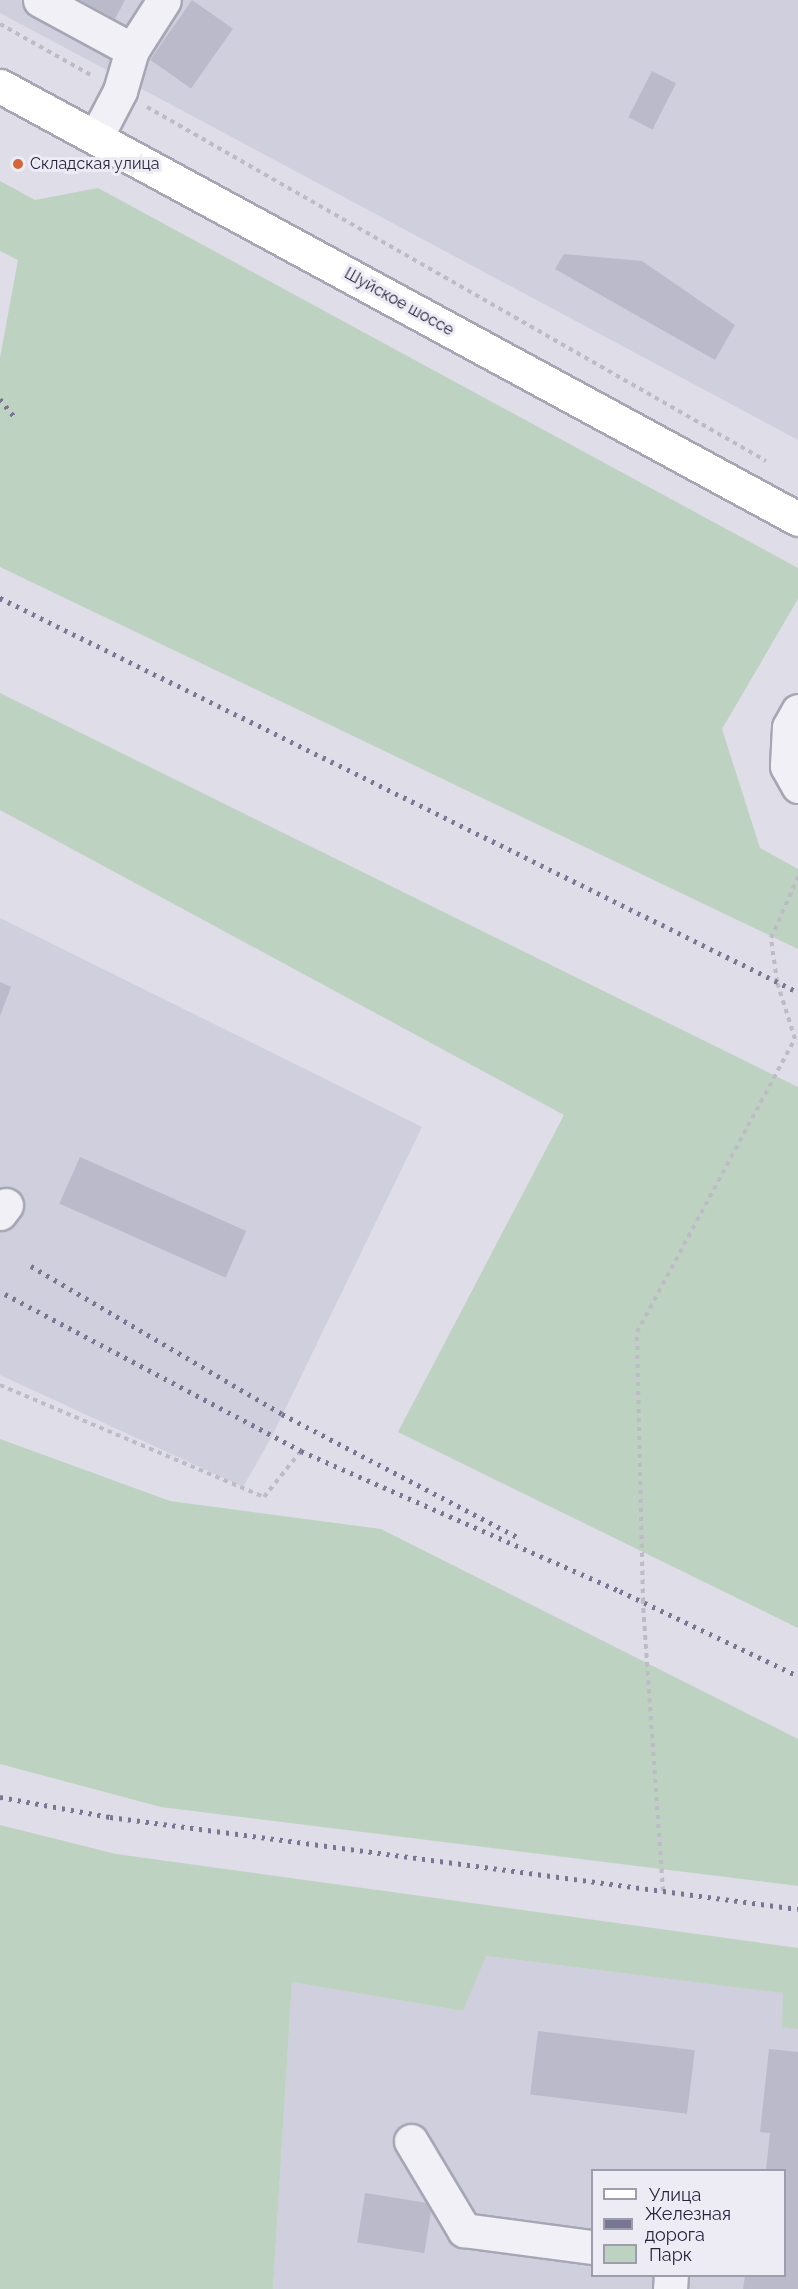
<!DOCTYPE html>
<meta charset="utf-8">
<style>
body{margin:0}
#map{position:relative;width:798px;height:2289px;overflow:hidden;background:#dedde8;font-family:Raleway,sans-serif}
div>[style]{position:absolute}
.built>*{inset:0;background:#d0cfdd}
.green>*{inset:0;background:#bed2c1}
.building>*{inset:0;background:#bbbacb;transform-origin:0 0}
.path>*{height:4px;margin-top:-2px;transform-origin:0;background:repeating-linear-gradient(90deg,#bcbbc6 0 4.5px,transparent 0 9px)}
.roads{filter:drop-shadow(2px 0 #a7a6b5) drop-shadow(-2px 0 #a7a6b5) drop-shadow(0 2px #a7a6b5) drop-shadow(0 -2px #a7a6b5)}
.minor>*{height:33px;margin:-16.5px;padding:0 16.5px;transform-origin:16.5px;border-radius:16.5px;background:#f0f0f6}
.major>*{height:33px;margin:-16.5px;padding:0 16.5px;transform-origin:16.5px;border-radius:16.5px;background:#fff}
.rail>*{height:4.5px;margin-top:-2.25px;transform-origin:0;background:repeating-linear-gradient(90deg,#787692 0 3px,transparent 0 9px)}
.dots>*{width:16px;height:16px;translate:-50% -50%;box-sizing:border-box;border:3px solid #edecf5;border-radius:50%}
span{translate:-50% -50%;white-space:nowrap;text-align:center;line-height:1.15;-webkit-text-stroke:6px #edecf5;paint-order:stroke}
.poi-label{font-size:16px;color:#28263f}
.left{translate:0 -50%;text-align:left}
.street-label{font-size:16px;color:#28263f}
.legend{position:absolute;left:591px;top:2169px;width:195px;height:108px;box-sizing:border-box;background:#edecf5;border:2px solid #9e9dac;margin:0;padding:8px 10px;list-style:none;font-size:18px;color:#28263f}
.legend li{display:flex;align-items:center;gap:12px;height:30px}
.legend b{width:30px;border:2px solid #9e9dac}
</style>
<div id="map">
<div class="built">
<div style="clip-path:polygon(0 0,798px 0,798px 440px,0 13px)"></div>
<div style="clip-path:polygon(0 918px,422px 1127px,272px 1436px,243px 1487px,0 1375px)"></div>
<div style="clip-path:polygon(evenodd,485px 1956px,784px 1993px,782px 2026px,798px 2029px,798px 2289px,273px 2289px,292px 1982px,463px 2011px,485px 1956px,592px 2170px,784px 2170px,784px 2276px,592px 2276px,592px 2170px)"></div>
</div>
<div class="green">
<div style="clip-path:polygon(0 181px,35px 200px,98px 188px,798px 568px,798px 599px,722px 729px,760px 848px,798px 869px,798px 949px,0 567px,0 358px,18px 260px,0 251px)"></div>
<div style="clip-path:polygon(0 693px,798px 1087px,798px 1628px,398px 1432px,564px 1115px,0 810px)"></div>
<div style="clip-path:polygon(0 1439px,170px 1501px,381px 1529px,798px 1739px,798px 1886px,161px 1807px,0 1764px)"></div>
<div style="clip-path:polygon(0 1825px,116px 1854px,798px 1948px,798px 2029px,782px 2027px,783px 1993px,486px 1956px,463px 2011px,292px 1982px,273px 2289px,0 2289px)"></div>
</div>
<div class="building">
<div style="clip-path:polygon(80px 0,125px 0,115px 19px)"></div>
<div style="left:192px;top:0;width:50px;height:73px;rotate:35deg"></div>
<div style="left:652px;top:71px;width:27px;height:52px;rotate:27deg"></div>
<div style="clip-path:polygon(564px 254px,642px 261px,735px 325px,715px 360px,555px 269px)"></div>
<div style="clip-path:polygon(0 982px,11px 987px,0 1016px)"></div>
<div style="left:80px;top:1157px;width:182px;height:51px;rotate:24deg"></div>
<div style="left:538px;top:2031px;width:158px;height:64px;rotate:7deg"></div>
<div style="clip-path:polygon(769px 2049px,798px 2052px,798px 2289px,743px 2289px,745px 2276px,784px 2276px,784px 2170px,766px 2170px,770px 2133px,760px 2132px)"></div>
<div style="left:365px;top:2193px;width:68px;height:50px;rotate:9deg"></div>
</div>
<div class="path">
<div style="left:0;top:24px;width:104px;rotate:29.3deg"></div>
<div style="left:147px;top:107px;width:713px;rotate:29.76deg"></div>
<div style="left:0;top:1385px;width:287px;rotate:23deg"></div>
<div style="left:264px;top:1497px;width:59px;rotate:-51.2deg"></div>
<div style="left:663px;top:1891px;width:290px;rotate:-94deg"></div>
<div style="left:643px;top:1602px;width:270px;rotate:-91.3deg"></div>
<div style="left:637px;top:1332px;width:333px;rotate:-61.7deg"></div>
<div style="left:795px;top:1039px;width:60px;rotate:-107.5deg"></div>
<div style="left:777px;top:982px;width:44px;rotate:-97.8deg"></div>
<div style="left:771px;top:938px;width:67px;rotate:-66.1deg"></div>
</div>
<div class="roads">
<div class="minor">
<div style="left:40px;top:0;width:105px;rotate:28.5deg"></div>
<div style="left:96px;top:137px;width:52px;rotate:-62.4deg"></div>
<div style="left:120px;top:91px;width:43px;rotate:-73.7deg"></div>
<div style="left:132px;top:50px;width:59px;rotate:-57.4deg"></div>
<div style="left:798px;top:711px;width:18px;rotate:119deg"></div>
<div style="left:789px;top:727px;width:39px;rotate:93deg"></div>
<div style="left:787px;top:766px;width:23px;rotate:61deg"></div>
<div style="left:0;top:1213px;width:10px;rotate:-53deg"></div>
<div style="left:411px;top:2141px;width:104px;rotate:59.2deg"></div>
<div style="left:464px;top:2230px;width:129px;rotate:7.6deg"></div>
<div style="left:670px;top:2289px;width:13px;rotate:-86deg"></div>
</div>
<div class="major">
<div style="left:0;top:86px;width:908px;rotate:28.48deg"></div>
</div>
</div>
<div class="rail">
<div style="left:0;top:399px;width:22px;rotate:51deg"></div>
<div style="left:0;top:598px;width:890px;rotate:26.28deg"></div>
<div style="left:31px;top:1266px;width:291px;rotate:30.5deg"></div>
<div style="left:282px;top:1414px;width:267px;rotate:27.6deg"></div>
<div style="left:5px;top:1294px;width:335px;rotate:27.9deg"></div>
<div style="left:301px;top:1451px;width:348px;rotate:23.7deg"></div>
<div style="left:620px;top:1591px;width:197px;rotate:25.5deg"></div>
<div style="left:0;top:1797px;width:112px;rotate:10.3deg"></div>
<div style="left:110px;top:1817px;width:694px;rotate:7.62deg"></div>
</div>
<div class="dots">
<div style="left:18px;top:164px;background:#d3673b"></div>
</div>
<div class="poi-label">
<span class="left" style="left:30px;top:164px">Складская улица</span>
</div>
<div class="street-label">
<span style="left:399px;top:302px;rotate:29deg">Шуйское шоссе</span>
</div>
<ul class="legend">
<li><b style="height:8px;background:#fff"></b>Улица</li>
<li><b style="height:8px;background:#787692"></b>Железная дорога</li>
<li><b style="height:16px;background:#bed2c1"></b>Парк</li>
</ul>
</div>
